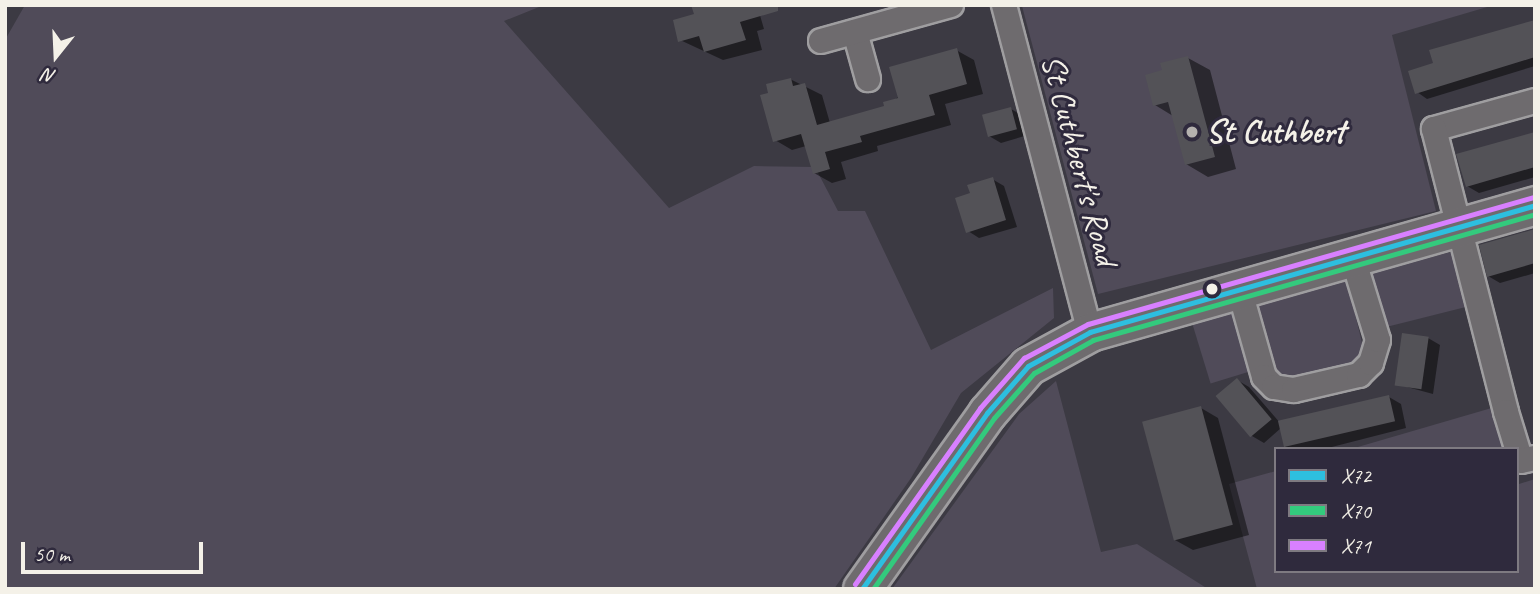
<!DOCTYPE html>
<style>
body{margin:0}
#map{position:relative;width:1540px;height:594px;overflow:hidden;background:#3c3a43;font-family:Caveat,sans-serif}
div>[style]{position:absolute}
.green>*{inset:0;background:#504b59;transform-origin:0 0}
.shadow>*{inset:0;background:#0007}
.building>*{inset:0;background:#535257;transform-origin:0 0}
.roads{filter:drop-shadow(2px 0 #9f9ea0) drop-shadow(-2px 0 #9f9ea0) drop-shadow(0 2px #9f9ea0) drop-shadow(0 -2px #9f9ea0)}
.minor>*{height:24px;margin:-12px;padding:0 12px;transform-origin:12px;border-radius:12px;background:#6e6b6e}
.highway>*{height:37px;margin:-18.5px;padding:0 18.5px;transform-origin:18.5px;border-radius:18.5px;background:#6e6b6e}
.bus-1>*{height:5px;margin:-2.5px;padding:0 2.5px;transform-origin:2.5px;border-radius:2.5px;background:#2dbfdf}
.bus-2>*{height:5px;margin:-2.5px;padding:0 2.5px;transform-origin:2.5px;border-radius:2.5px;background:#33ca7d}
.bus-3>*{height:5px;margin:-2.5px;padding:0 2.5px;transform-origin:2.5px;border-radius:2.5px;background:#d880ff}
.dots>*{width:19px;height:19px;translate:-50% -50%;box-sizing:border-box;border:4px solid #2f2a3d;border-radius:50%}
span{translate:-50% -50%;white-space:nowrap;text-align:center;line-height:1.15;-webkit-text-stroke:6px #2f2a3d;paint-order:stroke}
.poi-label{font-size:33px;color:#f4f1e8;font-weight:700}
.left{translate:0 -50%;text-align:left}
.street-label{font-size:33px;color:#f4f1e8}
.frame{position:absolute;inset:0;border:7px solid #f4f1e8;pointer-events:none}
.legend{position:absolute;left:1274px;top:447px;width:245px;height:126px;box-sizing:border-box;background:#2f2a3d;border:2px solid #7e7a81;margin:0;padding:9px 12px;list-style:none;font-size:21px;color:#f4f1e8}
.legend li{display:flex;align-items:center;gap:14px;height:35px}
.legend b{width:35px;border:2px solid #7e7a81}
.north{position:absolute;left:21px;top:21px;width:70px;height:70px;-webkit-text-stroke:5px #2f2a3d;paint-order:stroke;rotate:198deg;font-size:19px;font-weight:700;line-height:28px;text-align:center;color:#f4f1e8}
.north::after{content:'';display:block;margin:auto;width:24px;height:32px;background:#f4f1e8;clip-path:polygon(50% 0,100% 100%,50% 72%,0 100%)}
.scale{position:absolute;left:21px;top:542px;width:182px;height:32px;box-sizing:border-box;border:4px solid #f4f1e8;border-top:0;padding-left:9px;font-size:21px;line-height:24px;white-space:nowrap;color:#f4f1e8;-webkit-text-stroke:5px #2f2a3d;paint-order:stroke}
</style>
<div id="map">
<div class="green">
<div style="clip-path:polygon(25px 5px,544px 5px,504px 21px,669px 208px,754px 166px,815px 167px,838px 211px,865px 211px,931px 350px,1053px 288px,1054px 318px,961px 393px,911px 478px,834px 589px,5px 589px,5px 40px)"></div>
<div style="clip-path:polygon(1494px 5px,1392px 35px,1436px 211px,1098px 294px,1022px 6px)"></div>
<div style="left:1451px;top:252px;width:57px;height:83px;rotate:76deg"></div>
<div style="clip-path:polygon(1347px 280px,1363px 347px,1354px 368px,1290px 379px,1274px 371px,1258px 304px)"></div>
<div style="left:1235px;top:306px;width:67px;height:46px;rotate:73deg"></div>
<div style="clip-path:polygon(1056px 381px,1101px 552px,1137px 544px,1208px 589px,892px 589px,1019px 414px)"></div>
<div style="clip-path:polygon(1495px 407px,1508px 449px,1351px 449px)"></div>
<div style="clip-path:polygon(1276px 471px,1276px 571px,1517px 571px,1517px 480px,1519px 484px,1535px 479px,1535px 589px,1257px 589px,1229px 484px)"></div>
</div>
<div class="shadow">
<div style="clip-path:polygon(757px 5px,764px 29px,757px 31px,762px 50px,723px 60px,680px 40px)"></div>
<div style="clip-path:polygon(1535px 22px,1535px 66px,1427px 99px,1417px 92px,1435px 64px)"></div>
<div style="clip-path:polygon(956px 50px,974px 60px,983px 94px,945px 104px,951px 125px,877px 146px,878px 151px,841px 162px,846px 179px,832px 183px,814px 173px,806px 146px,792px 150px,775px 140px,790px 79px,822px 95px,830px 123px,886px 107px)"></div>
<div style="clip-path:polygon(1188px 58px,1210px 70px,1236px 169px,1208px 177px,1186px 164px,1173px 116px,1155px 105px,1164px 72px)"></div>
<div style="clip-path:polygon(1011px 109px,1023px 116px,1028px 135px,1001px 143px,989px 136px)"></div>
<div style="clip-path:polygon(1535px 133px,1535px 177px,1479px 193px,1467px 186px)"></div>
<div style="clip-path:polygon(992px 179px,1004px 186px,1017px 227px,979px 238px,968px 231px,972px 195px)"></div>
<div style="clip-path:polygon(1535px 231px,1535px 273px,1500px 283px,1488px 276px)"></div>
<div style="clip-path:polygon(1428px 338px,1440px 345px,1433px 394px,1396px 384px)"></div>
<div style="clip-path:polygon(1237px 380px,1249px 387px,1281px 424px,1389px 397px,1401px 404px,1406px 428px,1324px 449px,1286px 449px,1281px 428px,1264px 443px,1252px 436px,1218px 396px)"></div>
<div style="clip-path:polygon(1201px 408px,1218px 418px,1249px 535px,1193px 550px,1175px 540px)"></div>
</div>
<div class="building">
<div style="clip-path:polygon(691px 5px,778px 5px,778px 11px,740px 22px,746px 40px,704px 52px,699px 36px,678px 42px,673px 20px,694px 14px)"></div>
<div style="clip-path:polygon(1535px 20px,1535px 57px,1415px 94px,1408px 71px,1433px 63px,1429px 50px)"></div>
<div style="clip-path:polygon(957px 48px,967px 84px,929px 95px,935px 115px,860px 136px,862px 142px,825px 152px,830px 169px,813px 174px,801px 134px,773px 142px,760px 95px,768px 93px,766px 84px,791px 78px,793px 86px,805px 83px,817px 125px,884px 106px,883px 102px,898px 98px,889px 67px)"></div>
<div style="clip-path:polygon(1188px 56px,1215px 157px,1185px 165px,1168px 102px,1153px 106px,1145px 75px,1162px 70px,1160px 63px)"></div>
<div style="left:1011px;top:107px;width:23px;height:30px;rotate:75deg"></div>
<div style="clip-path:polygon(1535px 132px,1535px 167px,1466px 187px,1456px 154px)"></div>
<div style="clip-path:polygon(993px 177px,1006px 220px,966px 233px,955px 198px,970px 193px,967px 185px)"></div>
<div style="clip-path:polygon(1535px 229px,1535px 263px,1487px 277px,1479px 245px)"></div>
<div style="left:1402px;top:333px;width:27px;height:53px;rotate:8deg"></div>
<div style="left:1237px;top:378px;width:54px;height:28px;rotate:50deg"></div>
<div style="left:1389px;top:395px;width:27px;height:114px;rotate:77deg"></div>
<div style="left:1201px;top:406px;width:123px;height:61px;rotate:75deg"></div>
</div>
<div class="roads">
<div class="minor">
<div style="left:1004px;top:5px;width:338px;rotate:75.3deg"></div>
<div style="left:855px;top:32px;width:49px;rotate:74.5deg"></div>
<div style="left:821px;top:41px;width:135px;rotate:-15.5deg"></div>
<div style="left:1535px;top:101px;width:105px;rotate:164.5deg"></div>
<div style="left:1434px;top:129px;width:292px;rotate:75.7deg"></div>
<div style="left:1506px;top:412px;width:51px;rotate:73deg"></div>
<div style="left:1521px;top:461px;width:14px;rotate:-12deg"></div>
<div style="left:1239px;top:288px;width:92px;rotate:74.3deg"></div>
<div style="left:1264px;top:377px;width:14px;rotate:45deg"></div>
<div style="left:1274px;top:387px;width:20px;rotate:9deg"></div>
<div style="left:1294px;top:390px;width:67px;rotate:-13deg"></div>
<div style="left:1359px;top:375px;width:17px;rotate:-45deg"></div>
<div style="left:1371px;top:363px;width:24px;rotate:-73deg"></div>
<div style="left:1378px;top:340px;width:89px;rotate:-107deg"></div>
</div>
<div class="highway">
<div style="left:862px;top:589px;width:216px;rotate:-54.6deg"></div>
<div style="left:987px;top:413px;width:62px;rotate:-48.9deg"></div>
<div style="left:1028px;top:366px;width:71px;rotate:-28.7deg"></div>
<div style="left:1090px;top:332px;width:463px;rotate:-15.9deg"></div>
</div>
</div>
<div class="bus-1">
<div style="left:862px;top:589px;width:216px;rotate:-54.6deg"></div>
<div style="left:987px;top:413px;width:62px;rotate:-48.9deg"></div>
<div style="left:1028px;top:366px;width:71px;rotate:-28.7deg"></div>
<div style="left:1090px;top:332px;width:463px;rotate:-15.9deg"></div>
</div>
<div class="bus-2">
<div style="left:873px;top:589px;width:209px;rotate:-54.7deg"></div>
<div style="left:994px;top:418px;width:60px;rotate:-48.4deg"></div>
<div style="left:1034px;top:373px;width:68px;rotate:-29.2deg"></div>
<div style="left:1093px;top:340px;width:460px;rotate:-15.9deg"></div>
</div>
<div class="bus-3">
<div style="left:855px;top:584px;width:216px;rotate:-54.6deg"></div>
<div style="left:980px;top:408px;width:67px;rotate:-48.7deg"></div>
<div style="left:1024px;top:358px;width:72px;rotate:-28deg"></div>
<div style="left:1088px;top:324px;width:463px;rotate:-15.9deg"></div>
</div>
<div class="dots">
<div style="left:1192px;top:132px;background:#b4b1ae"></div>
<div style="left:1212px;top:289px;background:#f4f1e8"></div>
</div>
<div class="poi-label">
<span class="left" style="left:1206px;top:132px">St Cuthbert</span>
</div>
<div class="street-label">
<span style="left:1079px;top:160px;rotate:75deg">St Cuthbert's Road</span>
</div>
<div class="frame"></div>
<ul class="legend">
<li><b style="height:9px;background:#2dbfdf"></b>X72</li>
<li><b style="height:9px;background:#33ca7d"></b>X70</li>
<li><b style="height:9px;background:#d880ff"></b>X71</li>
</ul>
<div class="north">N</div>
<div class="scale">50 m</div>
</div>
